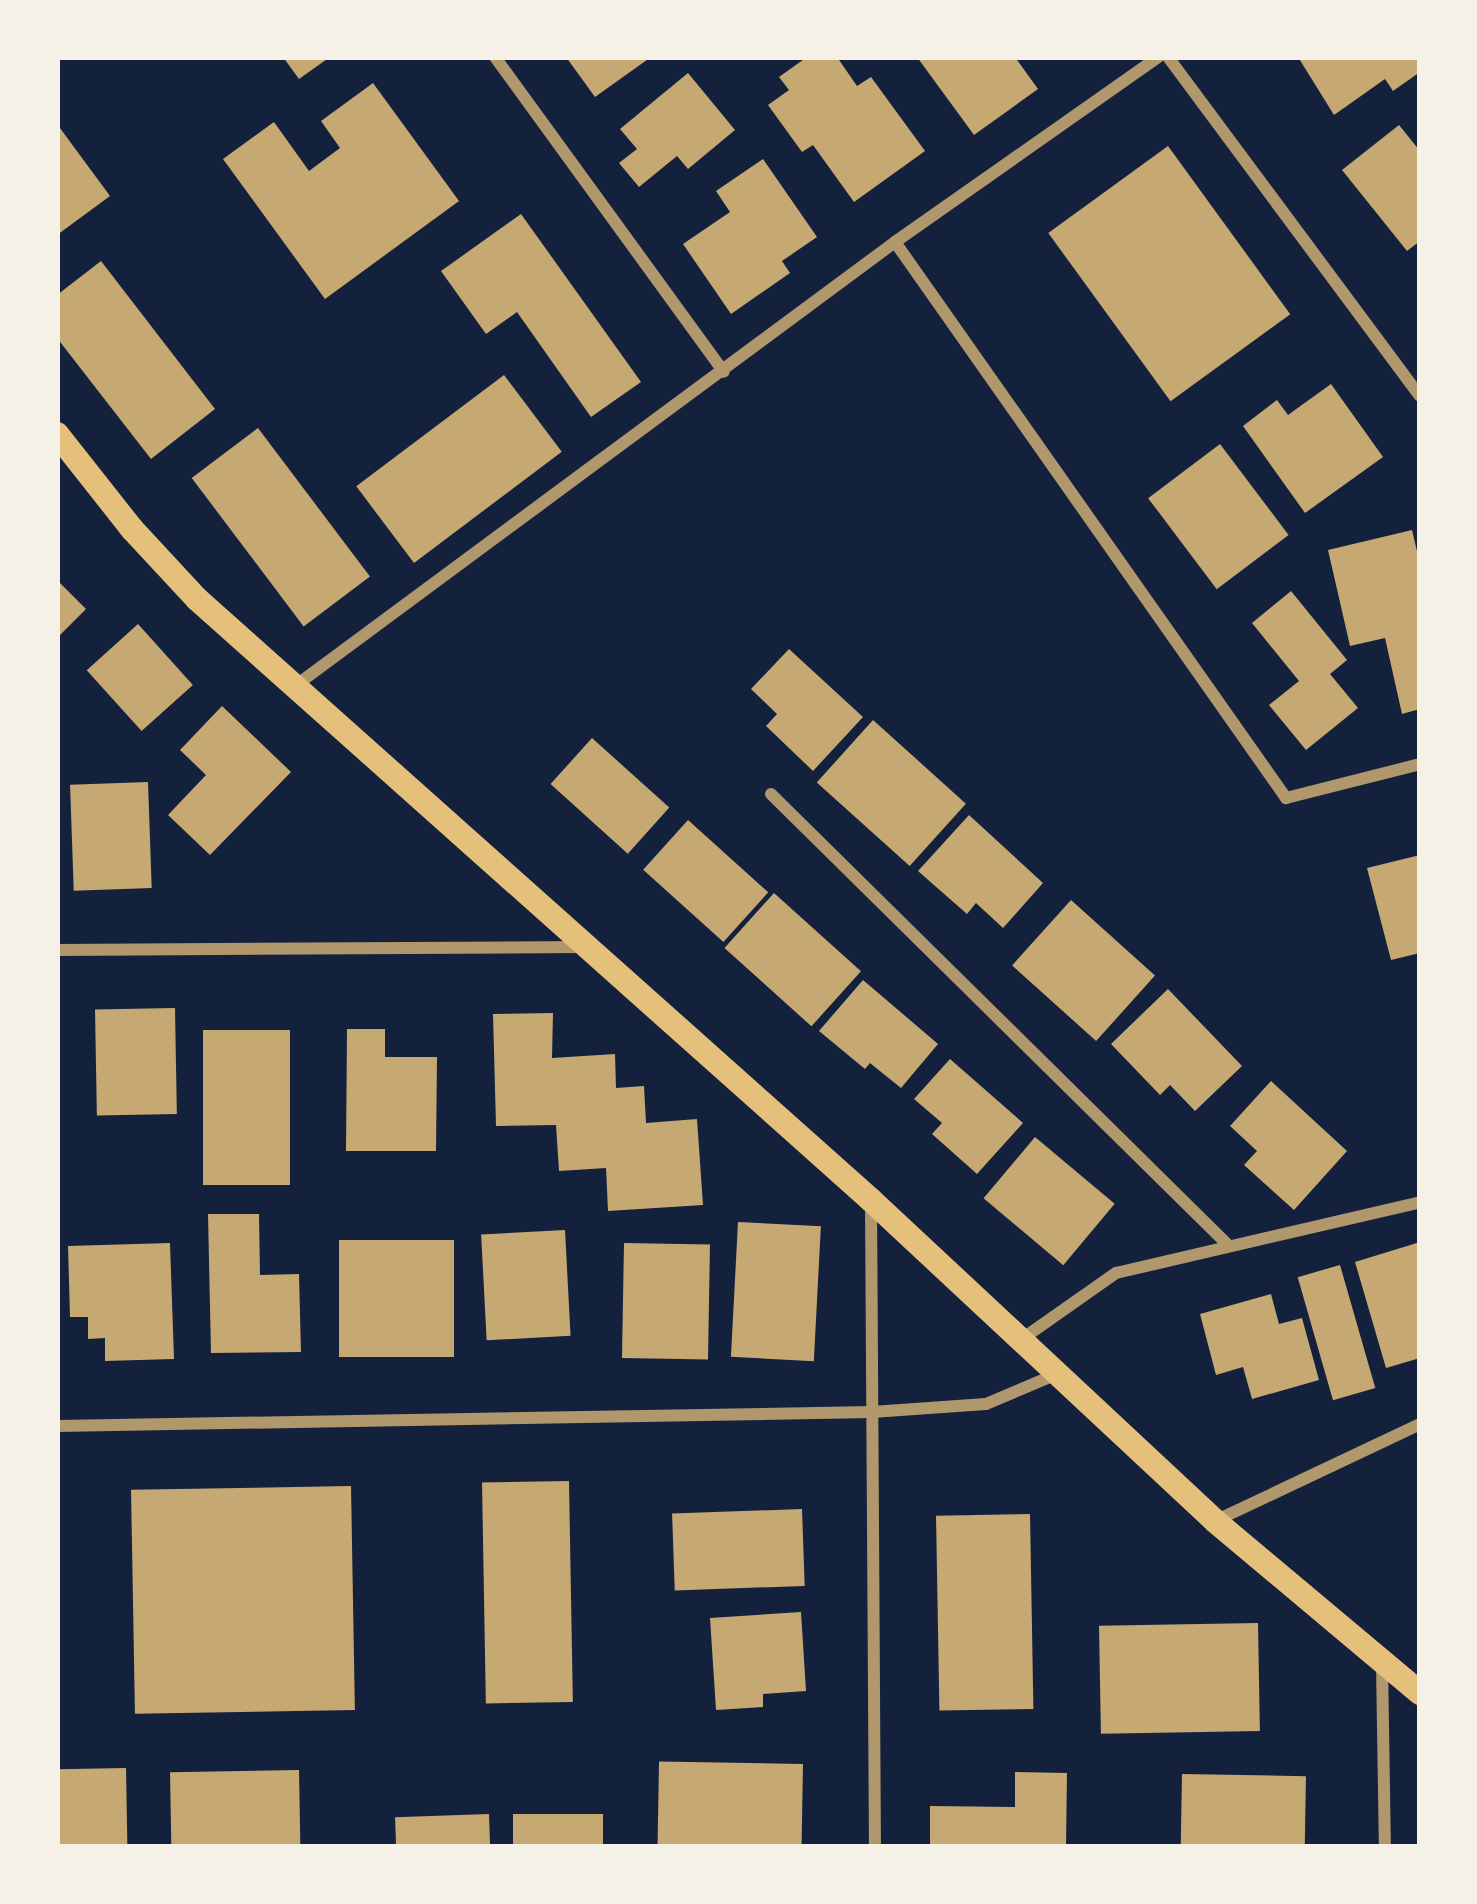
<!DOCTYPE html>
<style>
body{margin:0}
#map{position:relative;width:1477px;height:1904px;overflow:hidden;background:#14213d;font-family:Cabin,sans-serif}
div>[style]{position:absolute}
.building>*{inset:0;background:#c6a872;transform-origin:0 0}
.minor>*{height:12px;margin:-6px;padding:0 6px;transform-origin:6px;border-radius:6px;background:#b1986c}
.secondary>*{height:24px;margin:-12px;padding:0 12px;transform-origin:12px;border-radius:12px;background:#e5c07b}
span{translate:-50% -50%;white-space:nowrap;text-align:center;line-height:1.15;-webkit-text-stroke:9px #f6f1e7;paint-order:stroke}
.frame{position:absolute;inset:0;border:60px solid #f6f1e7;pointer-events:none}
</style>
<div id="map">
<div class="building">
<div style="clip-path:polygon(283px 57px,330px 57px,299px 79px)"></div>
<div style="clip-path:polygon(566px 57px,651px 57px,595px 97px)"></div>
<div style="clip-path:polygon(807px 57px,837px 57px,857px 86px,871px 77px,925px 151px,854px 202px,813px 145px,802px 152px,768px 105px,789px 90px,779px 77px)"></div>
<div style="clip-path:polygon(917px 57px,1015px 57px,1038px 89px,974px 135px)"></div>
<div style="clip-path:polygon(1298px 57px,1420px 57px,1420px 72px,1393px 91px,1385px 79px,1334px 115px)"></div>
<div style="clip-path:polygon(688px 73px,735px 130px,688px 169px,677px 156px,639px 187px,619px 163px,637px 149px,620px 129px)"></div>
<div style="clip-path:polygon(373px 83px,459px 201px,325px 299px,223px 159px,274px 122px,309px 171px,340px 148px,321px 121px)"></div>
<div style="clip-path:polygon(57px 124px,110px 196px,57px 235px)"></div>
<div style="clip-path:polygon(1399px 125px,1420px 151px,1420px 241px,1407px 251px,1342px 170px)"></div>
<div style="left:1168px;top:146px;width:208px;height:148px;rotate:54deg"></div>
<div style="clip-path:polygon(763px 159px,817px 237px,782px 261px,790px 273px,731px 314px,683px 244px,730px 212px,716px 191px)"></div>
<div style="clip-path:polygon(521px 214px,641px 382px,591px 417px,517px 312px,486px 334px,441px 271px)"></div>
<div style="clip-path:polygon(101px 261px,215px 409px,151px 459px,57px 338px,57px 295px)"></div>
<div style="left:504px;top:375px;width:96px;height:185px;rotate:53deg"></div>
<div style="clip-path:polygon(1331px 384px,1383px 457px,1305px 513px,1243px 426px,1277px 400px,1288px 415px)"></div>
<div style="left:258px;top:428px;width:186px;height:83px;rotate:53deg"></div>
<div style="left:1220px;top:444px;width:114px;height:90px;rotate:53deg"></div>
<div style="clip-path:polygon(1412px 530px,1420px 564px,1420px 709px,1402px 714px,1385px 638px,1350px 646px,1328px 550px)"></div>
<div style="clip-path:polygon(57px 580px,86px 609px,57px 638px)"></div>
<div style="clip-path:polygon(1291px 591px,1347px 660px,1330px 674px,1358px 708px,1306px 750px,1269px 705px,1299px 681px,1252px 623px)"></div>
<div style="left:138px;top:624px;width:82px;height:69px;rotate:48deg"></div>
<div style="clip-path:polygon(789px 649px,863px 717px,813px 771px,766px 726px,777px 714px,751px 689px)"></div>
<div style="clip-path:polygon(222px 706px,291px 772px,210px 855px,168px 815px,206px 775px,180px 750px)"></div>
<div style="left:873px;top:720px;width:125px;height:84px;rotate:42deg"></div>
<div style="left:592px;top:738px;width:104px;height:62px;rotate:42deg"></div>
<div style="left:148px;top:782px;width:106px;height:78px;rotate:88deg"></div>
<div style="clip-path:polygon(969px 815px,1043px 883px,1003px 928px,976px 903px,967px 914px,918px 871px)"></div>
<div style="left:688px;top:820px;width:108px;height:67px;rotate:42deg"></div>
<div style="clip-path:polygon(1420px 855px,1420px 953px,1391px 960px,1367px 868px)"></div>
<div style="left:774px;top:893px;width:117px;height:74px;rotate:42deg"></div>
<div style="left:1071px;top:900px;width:113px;height:88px;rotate:42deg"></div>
<div style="clip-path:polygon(863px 980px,938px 1044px,901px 1088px,870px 1063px,865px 1069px,819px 1031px)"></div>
<div style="clip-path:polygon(1168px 989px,1242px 1066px,1195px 1111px,1170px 1085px,1160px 1095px,1111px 1044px)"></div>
<div style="left:175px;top:1008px;width:106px;height:80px;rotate:89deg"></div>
<div style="clip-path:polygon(553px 1013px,552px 1058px,615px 1054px,616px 1088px,644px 1086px,646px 1123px,697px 1119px,703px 1205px,608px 1211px,606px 1168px,559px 1171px,556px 1125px,496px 1126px,493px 1014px)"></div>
<div style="clip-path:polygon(347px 1029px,385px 1029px,385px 1057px,437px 1057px,436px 1151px,346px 1151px)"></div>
<div style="left:203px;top:1030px;width:87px;height:155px"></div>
<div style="clip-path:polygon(950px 1059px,1023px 1123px,977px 1174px,932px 1134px,942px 1123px,914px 1099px)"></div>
<div style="clip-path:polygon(1271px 1081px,1347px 1151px,1294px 1210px,1244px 1165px,1257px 1151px,1230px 1126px)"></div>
<div style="left:1035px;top:1137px;width:104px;height:80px;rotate:40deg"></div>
<div style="clip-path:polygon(208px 1214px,259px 1214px,260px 1275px,299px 1274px,301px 1352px,211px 1353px)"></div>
<div style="left:738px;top:1222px;width:83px;height:135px;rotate:3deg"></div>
<div style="left:565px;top:1230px;width:106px;height:84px;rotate:87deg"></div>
<div style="left:339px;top:1240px;width:115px;height:117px"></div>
<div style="clip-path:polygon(1420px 1242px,1420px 1358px,1386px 1368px,1355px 1262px)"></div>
<div style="clip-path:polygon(170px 1243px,174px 1359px,105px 1361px,105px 1338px,88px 1339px,88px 1317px,70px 1317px,68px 1246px)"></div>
<div style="left:624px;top:1243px;width:86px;height:115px;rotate:1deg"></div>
<div style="left:1340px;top:1265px;width:128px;height:44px;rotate:74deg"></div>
<div style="clip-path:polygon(1271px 1294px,1279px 1324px,1302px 1318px,1319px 1380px,1252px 1399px,1243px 1367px,1216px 1375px,1200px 1314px)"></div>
<div style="left:569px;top:1481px;width:221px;height:87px;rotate:89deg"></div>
<div style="left:351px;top:1486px;width:224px;height:220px;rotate:89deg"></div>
<div style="left:802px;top:1509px;width:77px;height:130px;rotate:88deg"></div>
<div style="left:1030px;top:1514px;width:195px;height:94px;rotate:89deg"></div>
<div style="clip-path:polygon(801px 1612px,806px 1691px,763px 1694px,763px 1707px,716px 1710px,710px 1618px)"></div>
<div style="left:1258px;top:1623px;width:108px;height:159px;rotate:89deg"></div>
<div style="left:803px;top:1764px;width:83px;height:144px;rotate:91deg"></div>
<div style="left:126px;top:1768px;width:79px;height:69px;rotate:89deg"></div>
<div style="left:299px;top:1770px;width:77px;height:129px;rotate:89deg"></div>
<div style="clip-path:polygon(1015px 1772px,1067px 1773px,1066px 1847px,930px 1847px,930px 1806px,1015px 1807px)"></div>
<div style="left:1182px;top:1774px;width:124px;height:73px;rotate:1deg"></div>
<div style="left:489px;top:1814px;width:33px;height:94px;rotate:88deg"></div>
<div style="left:513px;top:1814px;width:90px;height:33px"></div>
</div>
<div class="minor">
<div style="left:495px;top:57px;width:389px;rotate:54deg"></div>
<div style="left:1168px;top:57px;width:422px;rotate:53.4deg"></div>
<div style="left:895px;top:242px;width:680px;rotate:54.88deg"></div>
<div style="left:1286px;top:798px;width:138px;rotate:-14.2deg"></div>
<div style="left:295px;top:686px;width:746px;rotate:-36.5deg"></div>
<div style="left:895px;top:242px;width:322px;rotate:-35.1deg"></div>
<div style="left:771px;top:794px;width:641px;rotate:44.62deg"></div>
<div style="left:57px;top:950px;width:527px;rotate:-0.33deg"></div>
<div style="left:871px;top:1200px;width:647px;rotate:89.65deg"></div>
<div style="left:1022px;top:1339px;width:115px;rotate:-35.1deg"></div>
<div style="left:1116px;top:1273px;width:312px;rotate:-13.1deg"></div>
<div style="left:57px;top:1426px;width:815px;rotate:-0.98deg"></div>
<div style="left:872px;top:1412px;width:114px;rotate:-4deg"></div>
<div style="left:986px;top:1404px;width:77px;rotate:-22.9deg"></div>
<div style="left:1215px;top:1521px;width:227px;rotate:-25.3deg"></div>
<div style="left:1382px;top:1663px;width:184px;rotate:89.1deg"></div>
</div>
<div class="secondary">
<div style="left:57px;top:434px;width:121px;rotate:51.7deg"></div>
<div style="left:132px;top:529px;width:96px;rotate:47.1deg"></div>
<div style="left:197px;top:599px;width:903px;rotate:41.72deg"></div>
<div style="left:871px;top:1200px;width:471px;rotate:43deg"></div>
<div style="left:1215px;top:1521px;width:268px;rotate:40deg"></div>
</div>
<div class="frame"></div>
</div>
